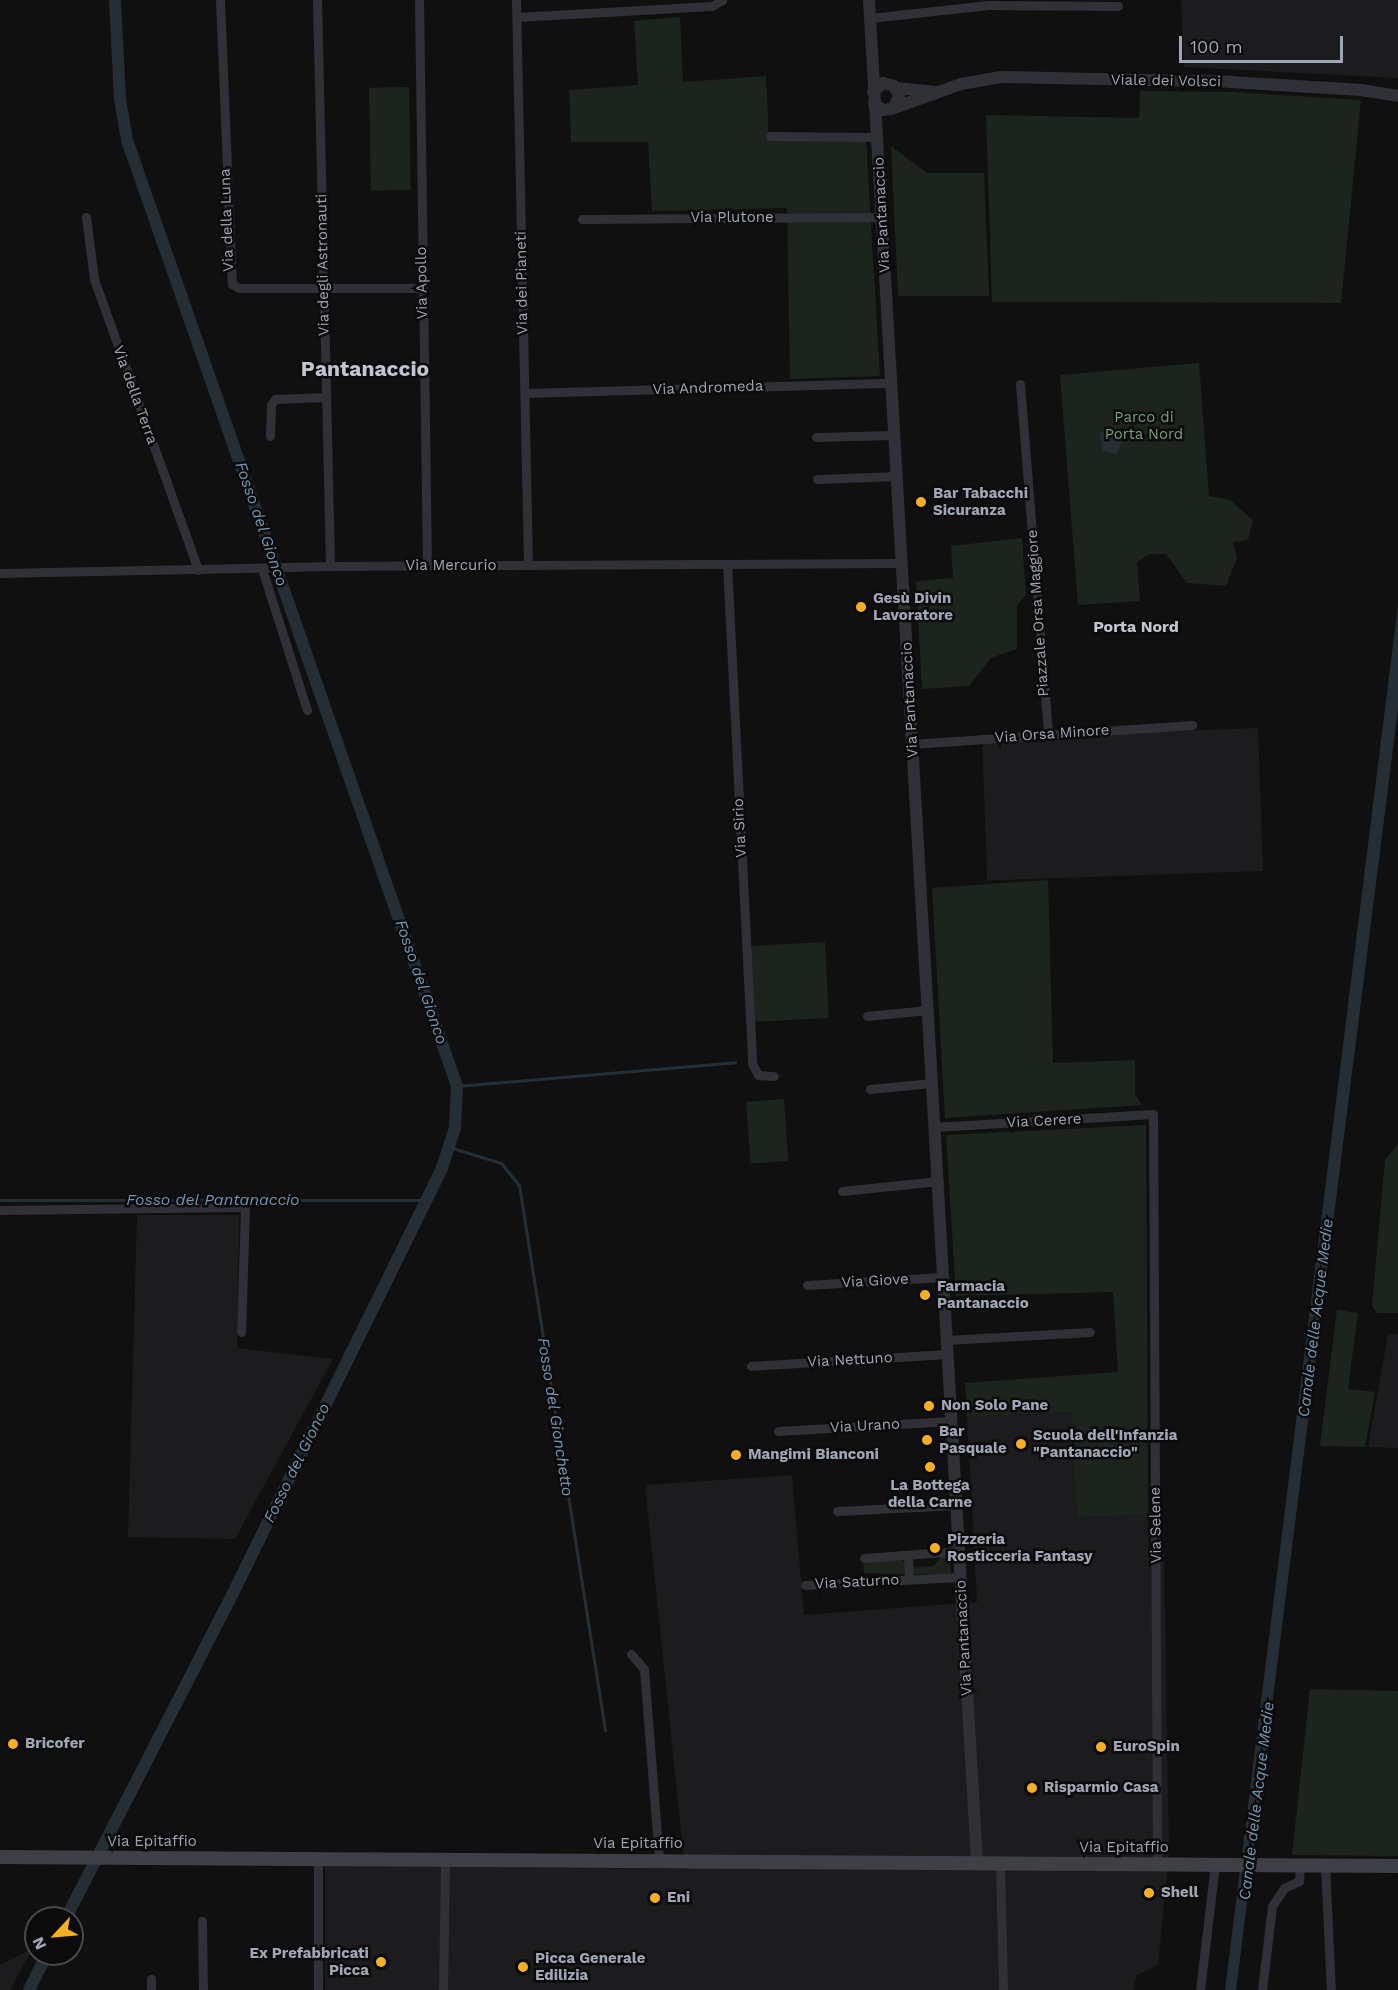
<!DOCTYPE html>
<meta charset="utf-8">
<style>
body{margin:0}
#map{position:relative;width:1398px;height:1990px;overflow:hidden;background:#101011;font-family:"Work Sans",sans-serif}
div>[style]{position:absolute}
.built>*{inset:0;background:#1c1c1e;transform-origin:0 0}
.green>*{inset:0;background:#1c241d;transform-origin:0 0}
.water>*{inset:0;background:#262e35}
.stream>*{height:3px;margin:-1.5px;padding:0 1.5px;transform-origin:1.5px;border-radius:1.5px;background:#262e35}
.canal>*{height:12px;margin:-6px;padding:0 6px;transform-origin:6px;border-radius:6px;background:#262e35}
.minor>*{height:9px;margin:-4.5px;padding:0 4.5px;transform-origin:4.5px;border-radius:4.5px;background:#303136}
.tertiary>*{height:12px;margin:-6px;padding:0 6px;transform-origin:6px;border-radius:6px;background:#303136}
.secondary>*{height:14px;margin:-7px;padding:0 7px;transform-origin:7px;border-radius:7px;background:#3e4046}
.dots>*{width:16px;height:16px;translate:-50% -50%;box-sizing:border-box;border:3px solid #0b0b0c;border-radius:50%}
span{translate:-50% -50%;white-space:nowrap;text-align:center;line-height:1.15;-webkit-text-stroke:5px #0b0b0c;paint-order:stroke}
.street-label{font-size:15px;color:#a0a6b3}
.park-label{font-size:15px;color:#769f78}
.poi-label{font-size:15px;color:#a0a6b3;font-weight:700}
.left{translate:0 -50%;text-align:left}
.right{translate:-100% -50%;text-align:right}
.water-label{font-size:16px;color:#7495b0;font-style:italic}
.neighbourhood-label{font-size:16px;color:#c1c5cf;font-weight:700}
.district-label{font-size:21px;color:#c1c5cf;font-weight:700}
.north{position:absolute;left:24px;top:1906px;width:60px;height:60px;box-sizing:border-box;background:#0b0b0c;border:2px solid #47494f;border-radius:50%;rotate:244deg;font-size:16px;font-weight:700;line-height:24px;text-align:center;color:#a0a6b3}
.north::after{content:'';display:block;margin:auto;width:21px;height:27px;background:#faaf1f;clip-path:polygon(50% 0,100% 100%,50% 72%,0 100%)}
.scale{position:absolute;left:1179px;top:36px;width:164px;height:27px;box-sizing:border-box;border:3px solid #a0a6b3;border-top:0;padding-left:8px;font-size:18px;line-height:21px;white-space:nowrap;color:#a0a6b3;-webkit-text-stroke:4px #0b0b0c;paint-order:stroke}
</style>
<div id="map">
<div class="built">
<div style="clip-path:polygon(1181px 0,1398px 0,1398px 78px,1184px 67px)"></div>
<div style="left:1258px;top:728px;width:143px;height:276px;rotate:88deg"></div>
<div style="clip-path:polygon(137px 1215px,239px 1215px,237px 1348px,333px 1359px,235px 1539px,128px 1537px)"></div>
<div style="clip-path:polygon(1388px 1334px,1398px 1334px,1398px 1448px,1368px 1447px)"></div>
<div style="clip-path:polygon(1073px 1412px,1077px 1517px,1148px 1515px,1149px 1552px,1164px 1552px,1169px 1856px,1158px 1965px,1137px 1975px,1133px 1990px,325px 1990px,325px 1866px,685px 1869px,645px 1485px,792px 1475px,804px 1615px,977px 1602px,967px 1417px)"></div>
<div style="clip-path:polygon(33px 1948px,10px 1990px,0 1990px,0 1965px)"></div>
</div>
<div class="green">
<div style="clip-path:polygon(680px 17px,683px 82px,766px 76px,769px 140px,866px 139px,880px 376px,790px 379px,787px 208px,652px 211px,648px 142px,571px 142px,569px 90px,638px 85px,634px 21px)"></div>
<div style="left:409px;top:87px;width:103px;height:40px;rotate:89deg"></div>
<div style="clip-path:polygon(1140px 91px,1233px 92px,1361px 100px,1341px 303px,992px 302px,986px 115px,1139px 118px)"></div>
<div style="clip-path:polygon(891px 146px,927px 173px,984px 173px,989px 296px,898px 296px)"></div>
<div style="clip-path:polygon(1199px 363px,1209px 496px,1230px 500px,1253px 520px,1248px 540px,1233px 542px,1237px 558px,1226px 586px,1187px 583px,1166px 554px,1150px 554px,1137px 562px,1140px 601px,1078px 605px,1060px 375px)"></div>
<div style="clip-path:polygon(1022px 538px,1026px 595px,1017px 606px,1017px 649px,991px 658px,969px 686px,922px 689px,916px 581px,953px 578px,951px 546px)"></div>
<div style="clip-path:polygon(1048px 880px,1053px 1063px,1135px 1060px,1135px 1094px,1142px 1105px,945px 1118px,932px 888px)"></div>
<div style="left:825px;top:942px;width:76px;height:76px;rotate:87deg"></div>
<div style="left:784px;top:1099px;width:62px;height:38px;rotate:86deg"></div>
<div style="clip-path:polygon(1146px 1125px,1148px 1515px,1077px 1517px,1072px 1412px,967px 1417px,965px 1383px,1118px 1372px,1113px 1292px,956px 1296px,946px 1135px)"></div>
<div style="clip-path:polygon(1398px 1144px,1398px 1313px,1377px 1313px,1372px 1306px,1385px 1160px)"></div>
<div style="clip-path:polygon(1337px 1310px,1358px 1313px,1348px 1389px,1375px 1392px,1365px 1447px,1320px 1446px)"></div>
<div style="clip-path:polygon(941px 1557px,950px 1557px,951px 1575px,864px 1573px,863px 1562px,901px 1560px,909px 1568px,934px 1566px)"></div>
<div style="clip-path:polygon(1310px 1689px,1398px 1691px,1398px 1856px,1292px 1855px)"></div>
</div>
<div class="water">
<div style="clip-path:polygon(1100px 432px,1125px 434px,1117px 454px,1102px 451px)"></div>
<div style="clip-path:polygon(1398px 605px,1398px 709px,1236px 1990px,1225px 1990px)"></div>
</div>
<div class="stream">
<div style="left:457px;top:1086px;width:279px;rotate:-4.9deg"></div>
<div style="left:449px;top:1147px;width:54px;rotate:17.1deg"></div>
<div style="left:501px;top:1163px;width:28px;rotate:51deg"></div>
<div style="left:519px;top:1185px;width:552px;rotate:81.03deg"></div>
<div style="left:0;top:1200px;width:427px"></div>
</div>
<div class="canal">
<div style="left:66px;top:1918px;width:372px;rotate:-62.8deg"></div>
<div style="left:236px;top:1587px;width:467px;rotate:-63.8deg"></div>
<div style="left:442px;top:1168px;width:42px;rotate:-72deg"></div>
<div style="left:455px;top:1128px;width:42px;rotate:-87.3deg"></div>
<div style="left:457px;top:1086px;width:1002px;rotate:-109.23deg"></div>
<div style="left:127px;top:140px;width:42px;rotate:-99.7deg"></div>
<div style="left:120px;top:99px;width:99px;rotate:-92.9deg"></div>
<div style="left:29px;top:1990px;width:40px;rotate:-63.4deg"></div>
</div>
<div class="minor">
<div style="left:220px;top:0;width:284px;rotate:87.6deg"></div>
<div style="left:232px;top:284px;width:8px;rotate:30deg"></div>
<div style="left:239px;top:288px;width:183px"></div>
<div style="left:317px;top:0;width:566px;rotate:88.68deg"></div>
<div style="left:419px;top:0;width:566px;rotate:89.19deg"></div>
<div style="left:516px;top:0;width:565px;rotate:88.78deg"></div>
<div style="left:517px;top:17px;width:195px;rotate:-3.2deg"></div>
<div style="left:712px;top:6px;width:12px;rotate:-31deg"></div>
<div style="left:870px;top:18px;width:119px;rotate:-6.3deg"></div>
<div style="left:988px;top:5px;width:130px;rotate:0.4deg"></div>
<div style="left:770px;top:136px;width:107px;rotate:0.5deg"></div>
<div style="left:86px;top:217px;width:63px;rotate:82.6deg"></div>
<div style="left:94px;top:279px;width:309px;rotate:70.3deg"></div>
<div style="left:582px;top:219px;width:300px;rotate:-0.4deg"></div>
<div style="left:1020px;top:384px;width:351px;rotate:85.4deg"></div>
<div style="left:525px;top:393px;width:367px;rotate:-1.6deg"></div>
<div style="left:270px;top:436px;width:31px;rotate:-88deg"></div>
<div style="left:271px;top:405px;width:7px;rotate:-56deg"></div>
<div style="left:275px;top:399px;width:51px;rotate:-2.2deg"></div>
<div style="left:816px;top:437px;width:78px;rotate:-1.5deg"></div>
<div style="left:817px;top:479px;width:80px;rotate:-2.1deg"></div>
<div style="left:727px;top:564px;width:500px;rotate:87.1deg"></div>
<div style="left:752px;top:1063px;width:13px;rotate:63deg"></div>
<div style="left:758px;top:1075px;width:16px;rotate:4deg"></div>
<div style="left:262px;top:569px;width:148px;rotate:72.3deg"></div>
<div style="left:0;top:573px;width:330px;rotate:-1.2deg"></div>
<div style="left:330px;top:566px;width:572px;rotate:-0.3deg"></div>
<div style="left:912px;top:744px;width:281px;rotate:-3.9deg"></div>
<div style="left:867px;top:1016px;width:61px;rotate:-5.6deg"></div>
<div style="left:870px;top:1089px;width:62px;rotate:-5.5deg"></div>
<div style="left:934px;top:1127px;width:219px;rotate:-3.4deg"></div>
<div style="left:1153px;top:1114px;width:750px;rotate:89.69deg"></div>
<div style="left:842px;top:1191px;width:97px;rotate:-5.9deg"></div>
<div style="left:0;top:1210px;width:245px;rotate:-0.7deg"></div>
<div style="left:245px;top:1207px;width:125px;rotate:91.8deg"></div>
<div style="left:807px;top:1285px;width:136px;rotate:-3.4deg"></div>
<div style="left:947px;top:1340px;width:143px;rotate:-3.2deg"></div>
<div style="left:751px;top:1366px;width:197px;rotate:-3.5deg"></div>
<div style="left:778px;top:1431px;width:173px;rotate:-3.3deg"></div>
<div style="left:837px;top:1511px;width:119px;rotate:-2.9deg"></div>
<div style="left:908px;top:1556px;width:23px;rotate:88deg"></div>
<div style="left:864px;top:1558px;width:95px;rotate:-4.2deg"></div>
<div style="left:805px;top:1585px;width:155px;rotate:-3deg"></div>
<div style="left:631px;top:1654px;width:20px;rotate:49deg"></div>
<div style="left:644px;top:1669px;width:193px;rotate:85.5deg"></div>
<div style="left:1000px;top:1864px;width:126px;rotate:88.6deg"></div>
<div style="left:1325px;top:1865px;width:125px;rotate:87.3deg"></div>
<div style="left:202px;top:1921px;width:69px;rotate:89.2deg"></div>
<div style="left:151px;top:1979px;width:11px;rotate:90deg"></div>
<div style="left:318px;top:1990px;width:132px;rotate:-90deg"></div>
<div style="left:443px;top:1990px;width:131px;rotate:-89.1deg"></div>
<div style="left:1200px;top:1990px;width:127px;rotate:-83.2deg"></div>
<div style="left:1262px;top:1990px;width:85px;rotate:-83.2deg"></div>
<div style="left:1272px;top:1906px;width:22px;rotate:-56deg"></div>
<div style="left:1284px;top:1888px;width:17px;rotate:-25deg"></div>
<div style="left:1299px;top:1881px;width:16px;rotate:-86deg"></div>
</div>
<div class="tertiary">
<div style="left:869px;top:0;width:1867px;rotate:86.68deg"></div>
<div style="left:897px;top:88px;width:38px;rotate:6deg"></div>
<div style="left:873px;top:92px;width:13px;rotate:-42deg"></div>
<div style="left:883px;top:83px;width:11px;rotate:15deg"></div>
<div style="left:894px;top:86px;width:11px;rotate:63deg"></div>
<div style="left:899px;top:96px;width:12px;rotate:114deg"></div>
<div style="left:874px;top:103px;width:11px;rotate:41deg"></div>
<div style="left:882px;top:110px;width:9px;rotate:-6deg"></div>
<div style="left:891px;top:109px;width:74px;rotate:-19.7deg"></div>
<div style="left:961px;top:84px;width:41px;rotate:-9.9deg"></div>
<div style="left:1001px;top:77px;width:230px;rotate:1.2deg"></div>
<div style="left:1231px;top:82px;width:130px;rotate:3.5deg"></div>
<div style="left:1361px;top:90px;width:37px;rotate:9deg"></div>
</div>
<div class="secondary">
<div style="left:0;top:1857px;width:1398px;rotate:0.37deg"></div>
</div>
<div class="dots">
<div style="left:921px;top:502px;background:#faaf1f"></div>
<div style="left:861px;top:607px;background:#faaf1f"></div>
<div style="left:925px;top:1295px;background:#faaf1f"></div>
<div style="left:929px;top:1406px;background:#faaf1f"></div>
<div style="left:927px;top:1440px;background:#faaf1f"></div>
<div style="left:1021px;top:1444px;background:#faaf1f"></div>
<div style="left:736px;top:1455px;background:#faaf1f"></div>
<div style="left:930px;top:1467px;background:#faaf1f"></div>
<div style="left:935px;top:1548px;background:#faaf1f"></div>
<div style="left:13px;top:1744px;background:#faaf1f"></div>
<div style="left:1101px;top:1747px;background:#faaf1f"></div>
<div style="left:1032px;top:1788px;background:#faaf1f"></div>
<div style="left:1149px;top:1893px;background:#faaf1f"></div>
<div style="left:655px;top:1898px;background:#faaf1f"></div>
<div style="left:381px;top:1962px;background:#faaf1f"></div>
<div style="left:523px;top:1967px;background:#faaf1f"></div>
</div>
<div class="street-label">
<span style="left:1166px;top:81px;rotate:1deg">Viale dei Volsci</span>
<span style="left:882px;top:215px;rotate:-93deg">Via Pantanaccio</span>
<span style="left:732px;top:218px">Via Plutone</span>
<span style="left:227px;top:220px;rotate:-92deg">Via della Luna</span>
<span style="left:323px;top:265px;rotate:-91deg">Via degli Astronauti</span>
<span style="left:422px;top:283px;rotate:-91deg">Via Apollo</span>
<span style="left:522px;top:283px;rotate:-91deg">Via dei Pianeti</span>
<span style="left:708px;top:388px;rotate:-2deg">Via Andromeda</span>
<span style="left:135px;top:395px;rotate:70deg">Via della Terra</span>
<span style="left:451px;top:566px">Via Mercurio</span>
<span style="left:1038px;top:613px;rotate:-94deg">Piazzale Orsa Maggiore</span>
<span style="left:910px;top:700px;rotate:-93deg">Via Pantanaccio</span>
<span style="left:1052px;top:734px;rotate:-4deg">Via Orsa Minore</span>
<span style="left:740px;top:828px;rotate:-93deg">Via Sirio</span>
<span style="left:1044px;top:1121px;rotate:-3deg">Via Cerere</span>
<span style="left:875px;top:1281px;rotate:-3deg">Via Giove</span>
<span style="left:850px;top:1360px;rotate:-3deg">Via Nettuno</span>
<span style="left:865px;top:1426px;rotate:-3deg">Via Urano</span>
<span style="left:1156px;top:1525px;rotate:-91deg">Via Selene</span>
<span style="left:857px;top:1582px;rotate:-3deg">Via Saturno</span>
<span style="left:964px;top:1638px;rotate:-93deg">Via Pantanaccio</span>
<span style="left:152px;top:1842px">Via Epitaffio</span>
<span style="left:638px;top:1844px">Via Epitaffio</span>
<span style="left:1124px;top:1848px">Via Epitaffio</span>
</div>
<div class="park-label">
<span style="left:1144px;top:426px">Parco di<br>Porta Nord</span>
</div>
<div class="poi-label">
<span class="left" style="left:933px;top:502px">Bar Tabacchi<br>Sicuranza</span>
<span class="left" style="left:873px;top:607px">Gesù Divin<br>Lavoratore</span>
<span class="left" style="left:937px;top:1295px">Farmacia<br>Pantanaccio</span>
<span class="left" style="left:941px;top:1406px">Non Solo Pane</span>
<span class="left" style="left:939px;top:1440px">Bar<br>Pasquale</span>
<span class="left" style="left:1033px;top:1444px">Scuola dell'Infanzia<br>"Pantanaccio"</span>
<span class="left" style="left:748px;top:1455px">Mangimi Bianconi</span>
<span style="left:930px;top:1494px">La Bottega<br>della Carne</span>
<span class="left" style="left:947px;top:1548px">Pizzeria<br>Rosticceria Fantasy</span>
<span class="left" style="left:25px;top:1744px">Bricofer</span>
<span class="left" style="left:1113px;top:1747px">EuroSpin</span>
<span class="left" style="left:1044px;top:1788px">Risparmio Casa</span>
<span class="left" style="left:1161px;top:1893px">Shell</span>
<span class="left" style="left:667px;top:1898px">Eni</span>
<span class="right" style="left:369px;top:1962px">Ex Prefabbricati<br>Picca</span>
<span class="left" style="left:535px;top:1967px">Picca Generale<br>Edilizia</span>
</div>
<div class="water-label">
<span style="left:261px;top:524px;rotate:71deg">Fosso del Gionco</span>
<span style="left:421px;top:982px;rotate:71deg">Fosso del Gionco</span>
<span style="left:213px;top:1200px">Fosso del Pantanaccio</span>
<span style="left:1316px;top:1318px;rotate:-83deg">Canale delle Acque Medie</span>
<span style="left:555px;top:1417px;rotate:81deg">Fosso del Gionchetto</span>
<span style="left:297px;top:1463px;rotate:-64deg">Fosso del Gionco</span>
<span style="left:1257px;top:1801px;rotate:-83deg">Canale delle Acque Medie</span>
</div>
<div class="neighbourhood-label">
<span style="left:1136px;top:627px">Porta Nord</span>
</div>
<div class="district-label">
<span style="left:365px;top:369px">Pantanaccio</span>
</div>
<div class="north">N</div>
<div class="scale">100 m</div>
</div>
